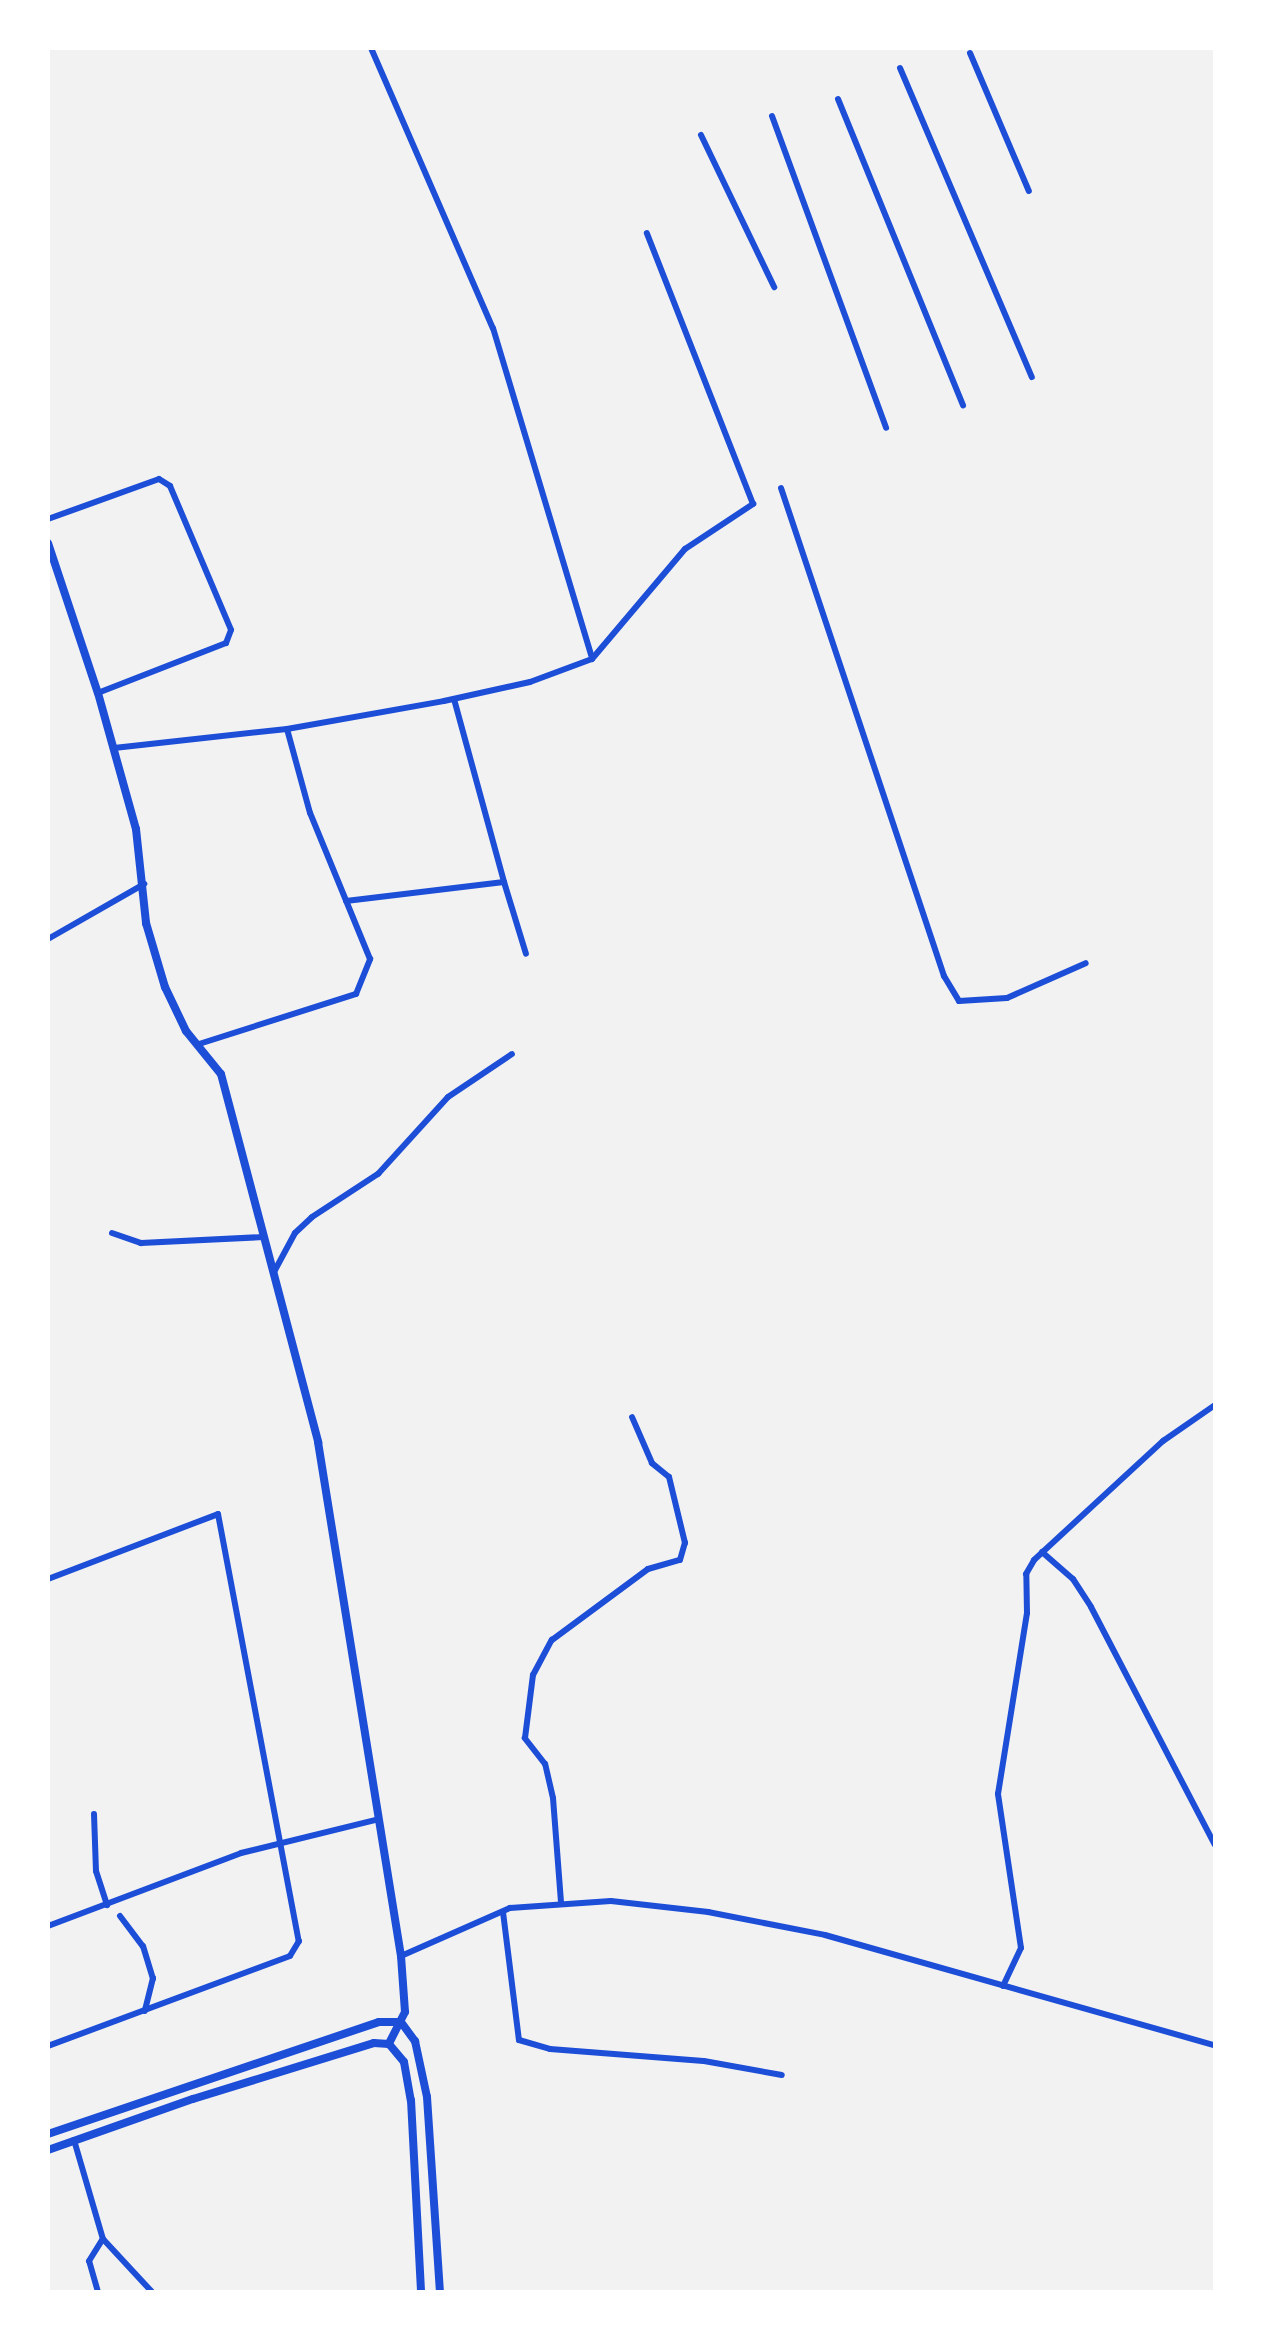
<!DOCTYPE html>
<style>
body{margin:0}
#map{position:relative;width:1263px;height:2340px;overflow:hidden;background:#f2f2f2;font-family:Ubuntu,sans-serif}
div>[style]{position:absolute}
.minor>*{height:6px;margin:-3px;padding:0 3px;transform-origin:3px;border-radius:3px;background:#1d4ed8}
.tertiary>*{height:8px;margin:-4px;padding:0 4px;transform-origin:4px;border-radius:4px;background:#1d4ed8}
span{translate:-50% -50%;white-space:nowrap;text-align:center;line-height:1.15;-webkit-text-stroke:8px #fff;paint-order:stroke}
.frame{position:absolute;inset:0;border:50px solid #fff;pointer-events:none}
</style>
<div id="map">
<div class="minor">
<div style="left:371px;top:48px;width:305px;rotate:66.5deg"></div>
<div style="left:493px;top:328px;width:345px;rotate:73.3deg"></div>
<div style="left:970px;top:53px;width:150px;rotate:66.9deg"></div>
<div style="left:900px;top:68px;width:336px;rotate:66.9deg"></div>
<div style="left:838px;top:99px;width:331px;rotate:67.8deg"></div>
<div style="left:772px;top:116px;width:332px;rotate:69.9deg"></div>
<div style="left:701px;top:135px;width:169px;rotate:64.3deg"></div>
<div style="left:781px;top:488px;width:515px;rotate:71.53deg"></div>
<div style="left:944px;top:976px;width:29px;rotate:59deg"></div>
<div style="left:959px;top:1001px;width:48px;rotate:-3.6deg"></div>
<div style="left:1007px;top:998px;width:86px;rotate:-23.9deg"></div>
<div style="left:48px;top:519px;width:118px;rotate:-19.8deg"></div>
<div style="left:159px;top:479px;width:13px;rotate:32deg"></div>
<div style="left:170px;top:486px;width:156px;rotate:67deg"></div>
<div style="left:231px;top:630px;width:14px;rotate:111deg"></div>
<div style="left:226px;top:643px;width:137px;rotate:158.7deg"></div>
<div style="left:454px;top:699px;width:190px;rotate:74.7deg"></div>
<div style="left:114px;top:748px;width:174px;rotate:-6.3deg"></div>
<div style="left:287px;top:729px;width:159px;rotate:-10.1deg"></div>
<div style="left:444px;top:701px;width:88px;rotate:-12.5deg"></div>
<div style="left:530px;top:682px;width:66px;rotate:-20.4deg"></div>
<div style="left:592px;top:659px;width:144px;rotate:-49.8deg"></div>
<div style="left:685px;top:549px;width:82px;rotate:-33.5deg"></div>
<div style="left:753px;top:504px;width:291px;rotate:-111.4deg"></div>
<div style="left:346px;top:901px;width:159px;rotate:-6.9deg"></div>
<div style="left:504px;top:882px;width:75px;rotate:73deg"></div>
<div style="left:48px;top:939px;width:111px;rotate:-29.8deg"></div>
<div style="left:199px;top:1044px;width:165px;rotate:-17.7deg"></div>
<div style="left:356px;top:994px;width:38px;rotate:-68deg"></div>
<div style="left:370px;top:959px;width:158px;rotate:-112.3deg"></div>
<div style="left:310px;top:813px;width:87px;rotate:-105.3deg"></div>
<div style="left:112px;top:1233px;width:31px;rotate:19deg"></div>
<div style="left:141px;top:1243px;width:123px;rotate:-2.8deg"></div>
<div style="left:274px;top:1272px;width:44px;rotate:-61.7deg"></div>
<div style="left:295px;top:1233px;width:23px;rotate:-43deg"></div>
<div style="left:312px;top:1217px;width:79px;rotate:-33.1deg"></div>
<div style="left:378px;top:1174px;width:104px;rotate:-47.7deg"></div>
<div style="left:448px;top:1097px;width:77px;rotate:-33.9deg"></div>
<div style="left:1042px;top:1552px;width:41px;rotate:41.1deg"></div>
<div style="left:1073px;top:1579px;width:33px;rotate:57deg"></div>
<div style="left:1091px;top:1607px;width:268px;rotate:62.5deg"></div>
<div style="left:48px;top:1579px;width:182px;rotate:-20.9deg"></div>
<div style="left:218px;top:1514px;width:435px;rotate:79.3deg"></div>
<div style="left:299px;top:1941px;width:17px;rotate:121deg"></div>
<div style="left:290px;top:1956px;width:258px;rotate:159.6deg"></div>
<div style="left:94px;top:1814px;width:57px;rotate:88deg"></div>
<div style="left:96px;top:1871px;width:36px;rotate:72deg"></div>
<div style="left:561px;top:1902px;width:104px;rotate:-94.4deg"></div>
<div style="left:553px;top:1798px;width:35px;rotate:-103deg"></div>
<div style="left:545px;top:1764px;width:33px;rotate:-128deg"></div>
<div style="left:525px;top:1738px;width:64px;rotate:-82.8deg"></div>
<div style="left:533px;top:1675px;width:40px;rotate:-62deg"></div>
<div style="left:552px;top:1640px;width:119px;rotate:-36.5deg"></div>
<div style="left:648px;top:1569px;width:33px;rotate:-16deg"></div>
<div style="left:680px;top:1560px;width:18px;rotate:-74deg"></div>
<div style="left:685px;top:1543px;width:68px;rotate:-103.6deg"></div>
<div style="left:669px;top:1477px;width:22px;rotate:-141deg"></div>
<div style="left:652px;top:1463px;width:50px;rotate:-113.5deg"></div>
<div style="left:503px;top:1912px;width:129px;rotate:82.9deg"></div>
<div style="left:519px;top:2040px;width:32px;rotate:16deg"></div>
<div style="left:550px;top:2049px;width:154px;rotate:4.5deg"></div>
<div style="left:704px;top:2061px;width:79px;rotate:10.2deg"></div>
<div style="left:120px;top:1916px;width:38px;rotate:53deg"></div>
<div style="left:143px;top:1946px;width:34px;rotate:73deg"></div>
<div style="left:153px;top:1978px;width:34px;rotate:104deg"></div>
<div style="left:48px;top:1926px;width:206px;rotate:-20.7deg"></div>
<div style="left:241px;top:1853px;width:142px;rotate:-13.8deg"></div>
<div style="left:401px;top:1956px;width:119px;rotate:-23.8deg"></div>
<div style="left:510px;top:1908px;width:101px;rotate:-4deg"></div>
<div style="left:611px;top:1901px;width:98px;rotate:6.5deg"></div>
<div style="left:708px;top:1912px;width:119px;rotate:11.1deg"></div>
<div style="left:825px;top:1935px;width:405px;rotate:15.8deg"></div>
<div style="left:1003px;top:1986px;width:42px;rotate:-64.7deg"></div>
<div style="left:1021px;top:1948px;width:156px;rotate:-98.5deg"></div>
<div style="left:998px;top:1794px;width:183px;rotate:-80.9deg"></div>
<div style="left:1027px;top:1613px;width:39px;rotate:-91deg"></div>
<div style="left:1026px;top:1574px;width:16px;rotate:-60deg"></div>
<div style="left:1034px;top:1560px;width:176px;rotate:-42.7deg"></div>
<div style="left:1163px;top:1441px;width:63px;rotate:-34.7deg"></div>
<div style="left:74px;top:2140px;width:103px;rotate:73.7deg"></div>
<div style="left:103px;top:2239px;width:72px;rotate:47.2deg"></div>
<div style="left:98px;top:2292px;width:32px;rotate:-106deg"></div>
<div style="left:89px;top:2261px;width:26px;rotate:-58deg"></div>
</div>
<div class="tertiary">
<div style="left:48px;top:543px;width:158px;rotate:71.6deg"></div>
<div style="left:98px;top:693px;width:141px;rotate:74.4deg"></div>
<div style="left:136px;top:829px;width:95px;rotate:83.9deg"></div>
<div style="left:146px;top:923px;width:67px;rotate:73.5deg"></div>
<div style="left:165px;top:987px;width:49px;rotate:64.5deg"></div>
<div style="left:186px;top:1031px;width:55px;rotate:50.9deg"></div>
<div style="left:221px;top:1074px;width:381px;rotate:75.2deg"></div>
<div style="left:318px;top:1442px;width:521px;rotate:80.83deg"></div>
<div style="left:401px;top:1956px;width:56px;rotate:85.9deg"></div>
<div style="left:405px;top:2012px;width:36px;rotate:117deg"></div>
<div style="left:48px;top:2134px;width:349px;rotate:-18.7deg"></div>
<div style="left:379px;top:2022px;width:22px"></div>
<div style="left:401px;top:2022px;width:24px;rotate:54deg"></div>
<div style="left:415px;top:2041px;width:57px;rotate:77.9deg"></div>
<div style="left:427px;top:2097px;width:195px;rotate:86.2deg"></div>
<div style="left:48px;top:2150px;width:154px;rotate:-19.4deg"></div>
<div style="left:193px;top:2099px;width:189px;rotate:-17.2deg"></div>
<div style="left:374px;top:2043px;width:15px;rotate:4deg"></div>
<div style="left:389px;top:2044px;width:23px;rotate:50deg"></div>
<div style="left:404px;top:2062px;width:39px;rotate:80deg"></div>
<div style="left:411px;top:2100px;width:192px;rotate:87deg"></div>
</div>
<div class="frame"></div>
</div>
